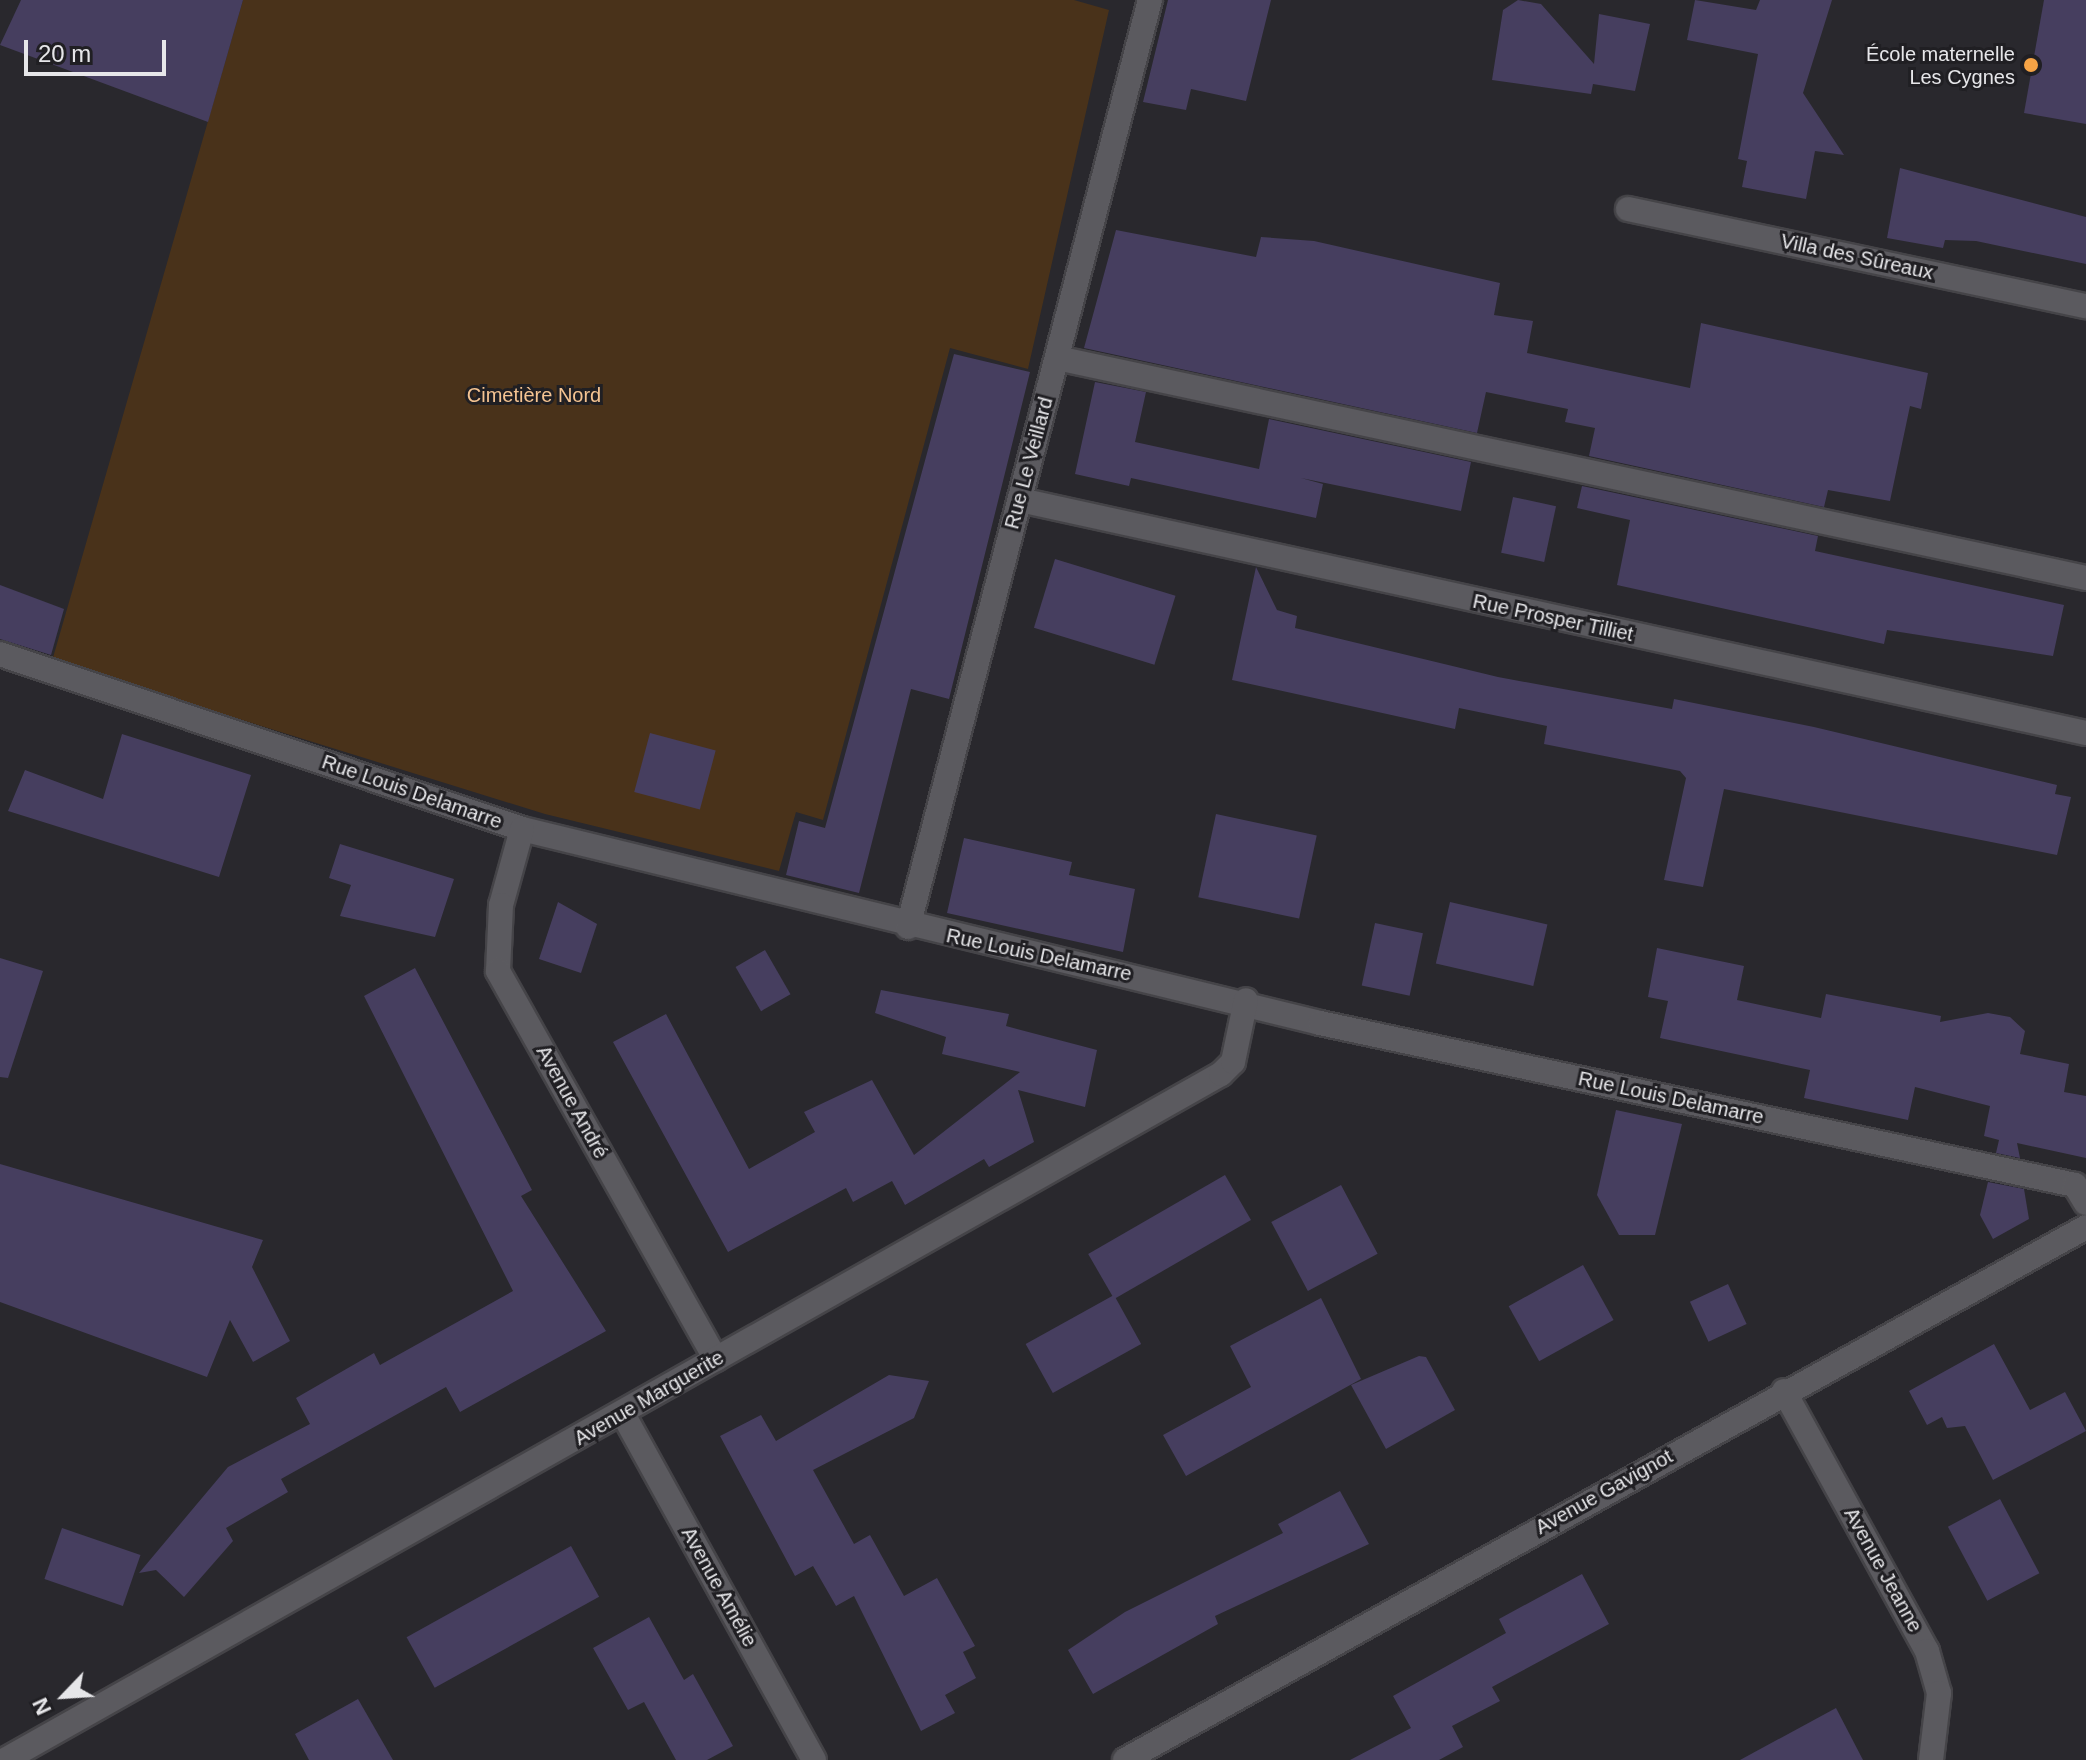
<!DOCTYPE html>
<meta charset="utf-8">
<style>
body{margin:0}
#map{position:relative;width:2086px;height:1760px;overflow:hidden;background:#29282d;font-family:Helvetica,sans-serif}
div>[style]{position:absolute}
.green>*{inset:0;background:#49321a}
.building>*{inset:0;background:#463e5f;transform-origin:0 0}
.roads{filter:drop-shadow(2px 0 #454448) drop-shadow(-2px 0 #454448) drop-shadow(0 2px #454448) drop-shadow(0 -2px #454448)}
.minor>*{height:24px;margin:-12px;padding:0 12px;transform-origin:12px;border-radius:12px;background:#5b5a5f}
.dots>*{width:22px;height:22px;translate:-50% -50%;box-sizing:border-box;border:4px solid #201f23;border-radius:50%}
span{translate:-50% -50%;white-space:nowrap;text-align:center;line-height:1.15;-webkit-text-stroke:6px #201f23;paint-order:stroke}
.poi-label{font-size:20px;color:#e6e6e9}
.right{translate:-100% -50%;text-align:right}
.street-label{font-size:20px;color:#e6e6e9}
.park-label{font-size:20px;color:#f5c492}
.north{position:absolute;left:24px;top:1656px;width:80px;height:80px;-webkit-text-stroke:6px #201f23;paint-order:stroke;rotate:245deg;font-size:22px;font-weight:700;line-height:32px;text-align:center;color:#e6e6e9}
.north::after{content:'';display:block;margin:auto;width:28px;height:36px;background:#e6e6e9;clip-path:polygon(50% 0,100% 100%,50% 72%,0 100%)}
.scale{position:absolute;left:24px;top:40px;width:142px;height:36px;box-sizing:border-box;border:4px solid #e6e6e9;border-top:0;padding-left:10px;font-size:24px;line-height:28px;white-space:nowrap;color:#e6e6e9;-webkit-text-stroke:6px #201f23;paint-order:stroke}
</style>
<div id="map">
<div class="green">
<div style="clip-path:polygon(243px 0,1074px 0,1109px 10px,1028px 369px,950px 348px,823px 820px,796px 812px,779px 871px,545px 814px,52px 661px)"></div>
</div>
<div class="building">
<div style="clip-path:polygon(21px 0,243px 0,208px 122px,0 45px)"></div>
<div style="clip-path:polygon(1168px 0,1271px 0,1246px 101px,1191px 89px,1186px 110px,1143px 102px)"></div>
<div style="clip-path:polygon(1518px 0,1541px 4px,1594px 64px,1599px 14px,1650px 24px,1635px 91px,1593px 84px,1591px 94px,1492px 80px,1503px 10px)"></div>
<div style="clip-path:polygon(1695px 0,1756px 10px,1760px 0,1832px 0,1803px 93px,1844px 155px,1815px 151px,1806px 199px,1742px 187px,1747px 161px,1738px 159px,1758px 54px,1687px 40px)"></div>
<div style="clip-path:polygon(2044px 0,2086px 0,2086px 124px,2024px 113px)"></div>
<div style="clip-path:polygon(1900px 168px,2086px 217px,2086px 264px,1976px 241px,1945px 240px,1943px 248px,1887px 238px)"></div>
<div style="clip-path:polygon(1116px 230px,1256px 257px,1261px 237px,1314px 241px,1500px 283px,1494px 315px,1533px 321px,1527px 353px,1690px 388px,1701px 323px,1928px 373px,1921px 409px,1910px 406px,1890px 501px,1828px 490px,1824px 507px,1589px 456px,1595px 428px,1565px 422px,1568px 409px,1486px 392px,1477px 433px,1084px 348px)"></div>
<div style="clip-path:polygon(954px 354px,1030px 372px,949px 699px,911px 689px,859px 893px,786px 875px,799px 821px,825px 828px)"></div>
<div style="clip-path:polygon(1095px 382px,1146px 392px,1135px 442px,1259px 469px,1269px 419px,1471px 462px,1461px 511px,1301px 478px,1323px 484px,1316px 518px,1131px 478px,1129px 486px,1075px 474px)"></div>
<div style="clip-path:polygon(1582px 486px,1818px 536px,1815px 551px,2064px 605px,2053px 656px,1887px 630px,1884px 644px,1617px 585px,1630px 520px,1577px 508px)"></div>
<div style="left:1513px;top:497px;width:44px;height:57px;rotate:12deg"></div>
<div style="left:1055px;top:559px;width:126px;height:72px;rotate:17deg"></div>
<div style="clip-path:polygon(1256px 567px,1277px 610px,1297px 616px,1295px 628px,1498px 677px,1672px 709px,1674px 699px,1814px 727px,2057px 785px,2055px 794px,2071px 797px,2057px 855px,1724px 789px,1703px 887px,1664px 880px,1686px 778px,1680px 771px,1544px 744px,1547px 726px,1459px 708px,1455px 729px,1232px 680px)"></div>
<div style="clip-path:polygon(0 585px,64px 609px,51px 655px,0 639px)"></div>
<div style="left:650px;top:733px;width:68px;height:61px;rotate:15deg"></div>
<div style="clip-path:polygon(122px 734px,251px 775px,219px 877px,8px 811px,25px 770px,103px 799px)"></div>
<div style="left:1216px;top:814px;width:103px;height:85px;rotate:12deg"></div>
<div style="clip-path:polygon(964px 838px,1072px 862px,1069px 875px,1135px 889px,1123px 952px,947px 913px)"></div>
<div style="clip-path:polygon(340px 844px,454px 879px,435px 937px,340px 916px,351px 885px,329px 878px)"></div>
<div style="clip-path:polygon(558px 902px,597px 924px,581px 973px,539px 959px)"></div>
<div style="left:1450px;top:902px;width:100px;height:63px;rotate:13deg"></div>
<div style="left:1375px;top:923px;width:49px;height:64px;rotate:12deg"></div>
<div style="clip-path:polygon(1657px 948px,1744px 966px,1737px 1000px,1821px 1018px,1826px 994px,1941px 1016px,1940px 1022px,1988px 1013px,2010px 1017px,2025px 1031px,2020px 1054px,2069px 1064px,2064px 1092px,2086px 1096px,2086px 1158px,2017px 1143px,2020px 1158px,1996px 1153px,1999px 1140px,1984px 1136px,1990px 1106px,1915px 1087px,1908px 1120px,1804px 1098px,1810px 1070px,1660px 1038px,1668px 1001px,1648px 997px)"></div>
<div style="left:765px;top:950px;width:51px;height:34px;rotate:60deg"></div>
<div style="clip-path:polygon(0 958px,43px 971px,8px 1078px,0 1077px)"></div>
<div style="clip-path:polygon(415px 968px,532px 1190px,521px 1196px,606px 1331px,460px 1412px,446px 1387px,281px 1479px,288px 1492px,226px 1528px,233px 1541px,184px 1597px,156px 1570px,139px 1573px,228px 1467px,310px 1424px,296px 1398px,374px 1353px,380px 1365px,513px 1291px,364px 996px)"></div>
<div style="clip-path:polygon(881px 990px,1009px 1014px,1006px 1026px,1097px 1050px,1085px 1107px,1018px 1090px,1034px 1142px,989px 1167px,984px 1159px,905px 1205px,892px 1181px,853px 1202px,846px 1188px,728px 1252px,613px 1042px,666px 1014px,749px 1169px,815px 1132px,804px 1112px,872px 1080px,914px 1155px,1020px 1072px,942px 1054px,946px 1037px,875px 1013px)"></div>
<div style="clip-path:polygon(1616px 1110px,1682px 1124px,1655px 1235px,1619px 1235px,1597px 1195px)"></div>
<div style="clip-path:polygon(0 1164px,263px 1240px,252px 1267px,290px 1341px,253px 1362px,230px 1320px,207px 1377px,0 1302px)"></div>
<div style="left:1225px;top:1175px;width:52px;height:158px;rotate:60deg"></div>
<div style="clip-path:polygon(1988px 1182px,2024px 1189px,2029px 1219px,1993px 1239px,1980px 1215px)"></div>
<div style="left:1341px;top:1185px;width:78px;height:79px;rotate:62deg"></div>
<div style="left:1583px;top:1265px;width:63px;height:85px;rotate:61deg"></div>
<div style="left:1728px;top:1284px;width:44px;height:42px;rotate:65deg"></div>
<div style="left:1114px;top:1295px;width:56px;height:101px;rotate:61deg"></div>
<div style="clip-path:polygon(1321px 1298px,1361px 1379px,1186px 1476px,1163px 1435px,1251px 1387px,1230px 1346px)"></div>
<div style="clip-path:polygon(1994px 1344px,2030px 1410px,2065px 1392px,2086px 1431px,1993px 1480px,1965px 1426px,1947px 1428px,1942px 1417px,1927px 1425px,1909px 1391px)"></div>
<div style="clip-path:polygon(1419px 1356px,1426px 1357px,1455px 1410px,1386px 1449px,1351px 1385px)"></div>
<div style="clip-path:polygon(889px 1375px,929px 1381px,914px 1418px,813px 1470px,854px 1544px,870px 1535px,904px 1596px,937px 1578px,975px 1646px,963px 1652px,976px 1678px,945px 1695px,955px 1713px,921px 1731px,854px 1596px,836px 1606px,813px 1566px,795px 1576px,720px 1436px,761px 1415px,776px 1441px)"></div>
<div style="clip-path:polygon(1340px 1491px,1369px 1544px,1215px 1616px,1218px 1624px,1093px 1694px,1068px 1650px,1125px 1612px,1283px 1533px,1278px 1524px)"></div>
<div style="left:2000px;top:1499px;width:84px;height:59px;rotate:62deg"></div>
<div style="left:62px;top:1528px;width:83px;height:54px;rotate:19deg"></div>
<div style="left:571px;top:1546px;width:58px;height:188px;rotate:61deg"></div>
<div style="clip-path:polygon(1582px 1574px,1609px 1624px,1492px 1687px,1500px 1701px,1452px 1726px,1463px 1747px,1439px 1760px,1350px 1760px,1411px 1728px,1393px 1696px,1506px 1633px,1499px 1619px)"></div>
<div style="clip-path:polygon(649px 1617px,684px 1680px,693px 1674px,733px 1746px,707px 1760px,676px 1760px,644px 1702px,628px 1710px,593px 1648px)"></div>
<div style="clip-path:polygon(358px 1699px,393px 1760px,309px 1760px,295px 1734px)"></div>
<div style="clip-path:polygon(1836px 1708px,1863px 1760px,1740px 1760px)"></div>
</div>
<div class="roads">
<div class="minor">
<div style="left:1628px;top:209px;width:468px;rotate:12deg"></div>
<div style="left:1057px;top:358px;width:1052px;rotate:12.07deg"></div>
<div style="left:1020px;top:500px;width:1091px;rotate:12.33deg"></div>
<div style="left:0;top:654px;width:551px;rotate:18.53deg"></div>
<div style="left:522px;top:829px;width:821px;rotate:13.66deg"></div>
<div style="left:1320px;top:1023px;width:772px;rotate:12.11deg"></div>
<div style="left:2075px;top:1185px;width:21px;rotate:59deg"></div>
<div style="left:522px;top:829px;width:79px;rotate:105.4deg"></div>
<div style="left:501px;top:905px;width:66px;rotate:92.6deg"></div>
<div style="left:498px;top:971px;width:445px;rotate:60.7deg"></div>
<div style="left:908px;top:927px;width:958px;rotate:-75.37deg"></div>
<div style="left:1784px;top:1391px;width:297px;rotate:61.2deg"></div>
<div style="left:1927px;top:1651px;width:44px;rotate:74.1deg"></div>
<div style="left:1939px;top:1693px;width:67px;rotate:96.8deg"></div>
<div style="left:623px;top:1414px;width:395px;rotate:61.1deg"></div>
<div style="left:5px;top:1760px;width:1396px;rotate:-29.43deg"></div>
<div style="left:1221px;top:1074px;width:17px;rotate:-45deg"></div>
<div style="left:1233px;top:1062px;width:63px;rotate:-78.2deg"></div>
<div style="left:1125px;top:1760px;width:1099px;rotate:-29.01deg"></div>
</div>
</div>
<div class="dots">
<div style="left:2031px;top:65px;background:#f5a345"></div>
</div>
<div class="poi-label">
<span class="right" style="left:2015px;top:66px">École maternelle<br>Les Cygnes</span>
</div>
<div class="street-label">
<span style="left:1857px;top:257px;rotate:12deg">Villa des Sûreaux</span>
<span style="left:1029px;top:463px;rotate:-75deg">Rue Le Veillard</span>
<span style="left:1553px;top:618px;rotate:12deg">Rue Prosper Tilliet</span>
<span style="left:412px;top:792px;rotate:19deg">Rue Louis Delamarre</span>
<span style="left:1039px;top:955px;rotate:12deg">Rue Louis Delamarre</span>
<span style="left:1671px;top:1098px;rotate:12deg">Rue Louis Delamarre</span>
<span style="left:572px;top:1102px;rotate:61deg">Avenue André</span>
<span style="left:649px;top:1398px;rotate:-30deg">Avenue Marguerite</span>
<span style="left:1604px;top:1492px;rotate:-29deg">Avenue Gavignot</span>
<span style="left:1883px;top:1570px;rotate:61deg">Avenue Jeanne</span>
<span style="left:719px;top:1587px;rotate:61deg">Avenue Amélie</span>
</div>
<div class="park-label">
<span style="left:534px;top:395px">Cimetière Nord</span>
</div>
<div class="north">N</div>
<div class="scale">20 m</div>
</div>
